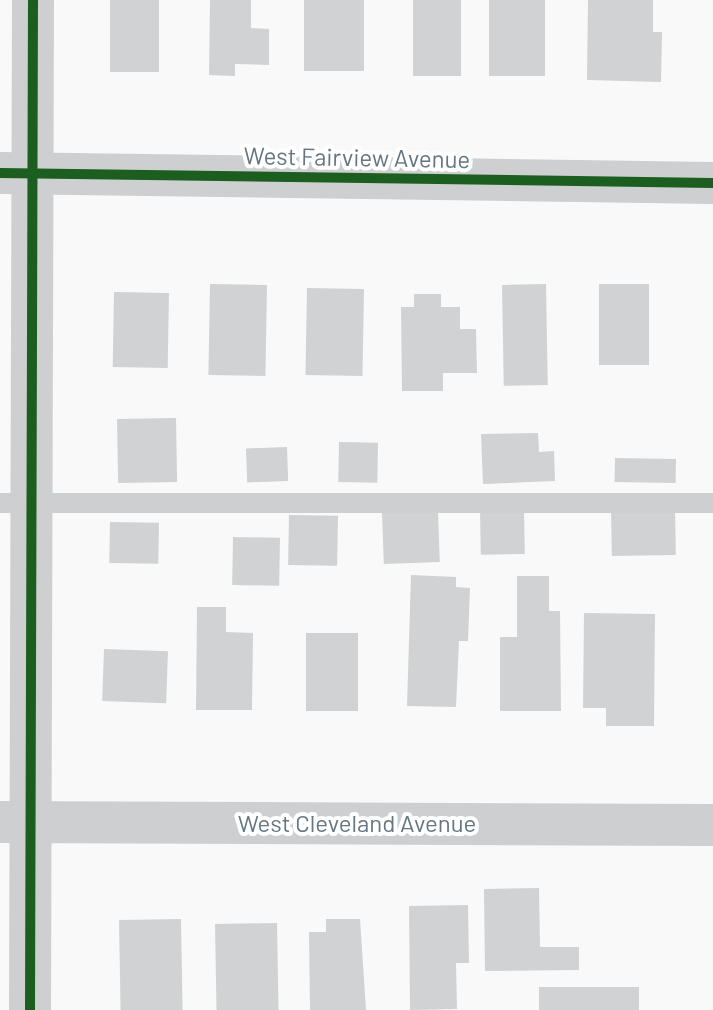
<!DOCTYPE html>
<style>
body{margin:0}
#map{position:relative;width:713px;height:1010px;overflow:hidden;background:#f9f9f9;font-family:Barlow,sans-serif}
div>[style]{position:absolute}
.building>*{inset:0;background:#d0d2d3;transform-origin:0 0}
.lane>*{height:20px;margin:-10px;padding:0 10px;transform-origin:10px;border-radius:10px;background:#cecfd0}
.street>*{height:42px;margin:-21px;padding:0 21px;transform-origin:21px;border-radius:21px;background:#cecfd0}
.cycleway>*{height:10px;margin:-5px;padding:0 5px;transform-origin:5px;border-radius:5px;background:#1b5e20}
span{translate:-50% -50%;white-space:nowrap;text-align:center;line-height:1.15;-webkit-text-stroke:8px #fff;paint-order:stroke}
.street-label{font-size:24px;color:#657683}
</style>
<div id="map">
<div class="building">
<div style="left:110px;top:0;width:49px;height:72px"></div>
<div style="clip-path:polygon(210px 0,251px 0,251px 28px,269px 29px,269px 65px,235px 64px,235px 76px,209px 75px)"></div>
<div style="left:304px;top:0;width:60px;height:71px"></div>
<div style="left:413px;top:0;width:48px;height:76px"></div>
<div style="left:489px;top:0;width:56px;height:76px"></div>
<div style="clip-path:polygon(588px 0,653px 0,653px 32px,662px 32px,661px 82px,587px 80px)"></div>
<div style="left:210px;top:284px;width:57px;height:91px;rotate:1deg"></div>
<div style="left:546px;top:284px;width:101px;height:44px;rotate:89deg"></div>
<div style="left:599px;top:284px;width:50px;height:81px"></div>
<div style="left:307px;top:288px;width:57px;height:87px;rotate:1deg"></div>
<div style="left:114px;top:292px;width:55px;height:75px;rotate:1deg"></div>
<div style="clip-path:polygon(414px 294px,441px 294px,441px 307px,460px 307px,460px 329px,476px 329px,477px 373px,443px 373px,443px 391px,402px 391px,401px 307px,414px 307px)"></div>
<div style="left:176px;top:418px;width:64px;height:59px;rotate:89deg"></div>
<div style="clip-path:polygon(538px 433px,539px 452px,554px 451px,555px 481px,483px 484px,481px 434px)"></div>
<div style="left:339px;top:442px;width:39px;height:40px;rotate:1deg"></div>
<div style="left:287px;top:447px;width:34px;height:41px;rotate:88deg"></div>
<div style="left:615px;top:458px;width:61px;height:24px;rotate:1deg"></div>
<div style="left:524px;top:508px;width:46px;height:44px;rotate:89deg"></div>
<div style="left:675px;top:508px;width:47px;height:64px;rotate:89deg"></div>
<div style="left:438px;top:511px;width:51px;height:56px;rotate:88deg"></div>
<div style="left:289px;top:515px;width:49px;height:50px;rotate:1deg"></div>
<div style="left:110px;top:522px;width:49px;height:41px;rotate:1deg"></div>
<div style="left:233px;top:537px;width:47px;height:48px;rotate:1deg"></div>
<div style="clip-path:polygon(411px 575px,456px 577px,456px 587px,470px 588px,468px 641px,459px 641px,456px 707px,407px 706px)"></div>
<div style="clip-path:polygon(517px 576px,549px 576px,549px 611px,560px 611px,561px 711px,500px 711px,500px 637px,517px 637px)"></div>
<div style="clip-path:polygon(197px 607px,226px 607px,226px 632px,253px 633px,252px 710px,196px 710px)"></div>
<div style="clip-path:polygon(584px 613px,655px 614px,654px 726px,606px 726px,606px 708px,583px 708px)"></div>
<div style="left:306px;top:633px;width:52px;height:78px"></div>
<div style="left:104px;top:649px;width:64px;height:52px;rotate:2deg"></div>
<div style="clip-path:polygon(539px 888px,540px 947px,579px 947px,579px 970px,485px 971px,484px 889px)"></div>
<div style="clip-path:polygon(468px 905px,469px 963px,456px 963px,457px 1009px,410px 1010px,409px 906px)"></div>
<div style="left:181px;top:919px;width:91px;height:62px;rotate:89deg"></div>
<div style="clip-path:polygon(326px 919px,360px 919px,366px 1010px,310px 1010px,309px 932px,326px 932px)"></div>
<div style="left:277px;top:923px;width:87px;height:62px;rotate:89deg"></div>
<div style="left:639px;top:987px;width:23px;height:100px;rotate:90deg"></div>
</div>
<div class="lane">
<div style="left:0;top:503px;width:713px"></div>
</div>
<div class="street">
<div style="left:0;top:173px;width:713px;rotate:0.8deg"></div>
<div style="left:0;top:822px;width:713px;rotate:0.24deg"></div>
<div style="left:30px;top:1010px;width:1010px;rotate:-89.83deg"></div>
</div>
<div class="cycleway">
<div style="left:0;top:173px;width:713px;rotate:0.8deg"></div>
<div style="left:30px;top:1010px;width:1010px;rotate:-89.83deg"></div>
</div>
<div class="street-label">
<span style="left:357px;top:157px;rotate:1deg">West Fairview Avenue</span>
<span style="left:357px;top:823px">West Cleveland Avenue</span>
</div>
</div>
